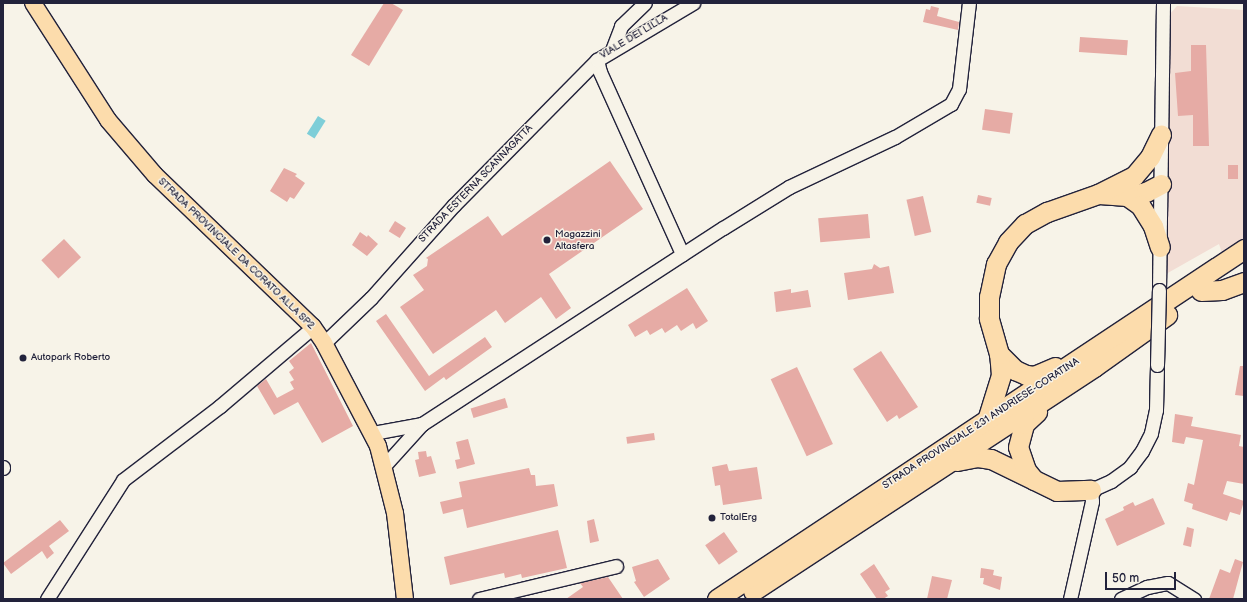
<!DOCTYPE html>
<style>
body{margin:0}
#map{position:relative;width:1247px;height:602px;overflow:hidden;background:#f7f3e8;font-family:"Balsamiq Sans",sans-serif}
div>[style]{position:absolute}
.built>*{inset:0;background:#f2ddd4}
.water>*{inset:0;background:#7eced8;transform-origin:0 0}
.building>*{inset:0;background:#e6aba5;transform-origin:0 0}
.roads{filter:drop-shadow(1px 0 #22223b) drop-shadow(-1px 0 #22223b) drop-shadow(0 1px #22223b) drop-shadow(0 -1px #22223b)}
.minor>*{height:13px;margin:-6.5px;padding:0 6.5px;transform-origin:6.5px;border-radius:6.5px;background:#f7f3e8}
.major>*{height:16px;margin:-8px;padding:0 8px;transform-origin:8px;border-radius:8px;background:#fcdcac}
.highway>*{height:19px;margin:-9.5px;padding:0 9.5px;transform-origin:9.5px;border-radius:9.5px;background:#fcdcac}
.bridges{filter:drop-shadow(1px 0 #22223b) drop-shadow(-1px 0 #22223b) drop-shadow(0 1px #22223b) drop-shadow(0 -1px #22223b)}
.minor-bridge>*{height:13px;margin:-6.5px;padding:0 6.5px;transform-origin:6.5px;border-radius:6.5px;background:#f7f3e8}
.dots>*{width:11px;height:11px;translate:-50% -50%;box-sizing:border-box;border:2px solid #f7f3e8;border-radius:50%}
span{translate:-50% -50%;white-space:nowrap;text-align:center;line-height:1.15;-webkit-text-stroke:3px #f7f3e8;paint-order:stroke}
.street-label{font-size:10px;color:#22223b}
.poi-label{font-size:10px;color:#22223b}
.left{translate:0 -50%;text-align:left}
.frame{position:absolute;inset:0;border:4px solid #22223b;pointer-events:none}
.scale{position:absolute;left:1105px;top:572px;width:71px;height:18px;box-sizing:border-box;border:2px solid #22223b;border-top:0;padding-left:5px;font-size:12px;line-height:14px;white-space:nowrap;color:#22223b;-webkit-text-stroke:3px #f7f3e8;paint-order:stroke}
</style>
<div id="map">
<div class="built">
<div style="clip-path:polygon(1177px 6px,1244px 10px,1244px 238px,1222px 253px,1219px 244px,1166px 274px,1169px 15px)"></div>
</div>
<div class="water">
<div style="left:318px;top:116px;width:9px;height:21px;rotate:32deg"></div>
</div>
<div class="building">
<div style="clip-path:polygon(384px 3px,391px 3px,403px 10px,369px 66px,351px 55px)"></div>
<div style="clip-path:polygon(931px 6px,939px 8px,937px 16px,959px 22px,958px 30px,923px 22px,926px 9px,930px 10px)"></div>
<div style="left:1080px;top:37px;width:48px;height:15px;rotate:4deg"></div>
<div style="clip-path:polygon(1191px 45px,1206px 45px,1209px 146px,1193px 146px,1193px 115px,1178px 116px,1175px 73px,1191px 71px)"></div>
<div style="left:985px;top:109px;width:28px;height:21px;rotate:8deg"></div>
<div style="clip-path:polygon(610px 161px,643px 209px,549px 274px,571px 308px,556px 319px,541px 297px,505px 323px,496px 310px,433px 354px,400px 307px,424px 290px,413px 275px,427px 266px,428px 259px,426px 258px,488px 216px,502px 236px)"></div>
<div style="left:1228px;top:165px;width:10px;height:14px"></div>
<div style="clip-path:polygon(284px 168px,297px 174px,295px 176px,305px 183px,294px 199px,290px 197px,287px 202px,270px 191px)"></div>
<div style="left:978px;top:195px;width:14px;height:8px;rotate:12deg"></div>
<div style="left:923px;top:196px;width:37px;height:17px;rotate:77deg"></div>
<div style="left:868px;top:214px;width:24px;height:50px;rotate:85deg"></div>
<div style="left:395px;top:221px;width:13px;height:12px;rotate:32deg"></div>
<div style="clip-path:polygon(360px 232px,367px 237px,368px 235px,378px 244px,367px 256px,352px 245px)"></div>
<div style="left:64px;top:239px;width:25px;height:31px;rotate:47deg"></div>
<div style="clip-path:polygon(874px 264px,880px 268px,889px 266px,894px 293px,848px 300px,844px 273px,872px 269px)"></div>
<div style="clip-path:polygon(687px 288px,708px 321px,696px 329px,693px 323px,681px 331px,677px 325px,665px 333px,662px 328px,650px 335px,647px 330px,635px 337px,628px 325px)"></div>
<div style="clip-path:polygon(791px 289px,791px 293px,808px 290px,811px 307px,776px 312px,774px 292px)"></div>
<div style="clip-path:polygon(386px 314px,429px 376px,485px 337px,492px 347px,446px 380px,444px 377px,425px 391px,376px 321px)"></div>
<div style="clip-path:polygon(311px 343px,353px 426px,322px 443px,298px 402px,274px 415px,257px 386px,266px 379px,277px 398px,294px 389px,290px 382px,294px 380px,289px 372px,294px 368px,289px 361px)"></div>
<div style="clip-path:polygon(881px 351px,918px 407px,899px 419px,897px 415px,887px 422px,853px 369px)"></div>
<div style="clip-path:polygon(1240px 366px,1244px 366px,1244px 396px,1235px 395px)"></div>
<div style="left:797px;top:367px;width:85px;height:29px;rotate:65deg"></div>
<div style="left:505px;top:398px;width:10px;height:36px;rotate:73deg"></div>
<div style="clip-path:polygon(1175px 414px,1193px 417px,1191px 426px,1241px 435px,1239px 446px,1244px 447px,1244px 484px,1227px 481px,1223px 494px,1244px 501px,1240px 515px,1230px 512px,1227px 521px,1192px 509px,1193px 504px,1184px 501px,1188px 483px,1194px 485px,1203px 440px,1186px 437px,1184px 444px,1172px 442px)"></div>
<div style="left:654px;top:433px;width:7px;height:28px;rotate:82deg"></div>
<div style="clip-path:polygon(468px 439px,475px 464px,457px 469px,455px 460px,460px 459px,456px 442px)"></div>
<div style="clip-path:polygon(426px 451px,427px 457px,431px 456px,436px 473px,419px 477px,415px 460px,419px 459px,418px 452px)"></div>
<div style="clip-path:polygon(727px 464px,729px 471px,757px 467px,762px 499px,723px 505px,720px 485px,715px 486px,712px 467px)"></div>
<div style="clip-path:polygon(529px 468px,531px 475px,535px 475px,536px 486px,554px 484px,558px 506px,467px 528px,463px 509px,443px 514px,440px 502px,462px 497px,459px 482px)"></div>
<div style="clip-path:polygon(1153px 498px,1165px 524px,1117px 546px,1105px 519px,1124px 510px,1123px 507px,1133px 502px,1135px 506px)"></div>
<div style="clip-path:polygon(594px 519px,599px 541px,590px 543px,587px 521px)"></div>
<div style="clip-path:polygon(60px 520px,69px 531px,49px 546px,54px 553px,47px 559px,42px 551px,11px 574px,3px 563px)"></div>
<div style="clip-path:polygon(1187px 527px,1194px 529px,1191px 547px,1183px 545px)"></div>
<div style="clip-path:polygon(558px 530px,567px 568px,522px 578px,521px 574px,505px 578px,504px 573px,450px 585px,444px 557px)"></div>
<div style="left:724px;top:532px;width:24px;height:23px;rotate:55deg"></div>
<div style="clip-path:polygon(658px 559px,670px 579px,644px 597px,634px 582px,636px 581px,632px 567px)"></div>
<div style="clip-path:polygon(1235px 559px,1243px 562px,1233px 599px,1209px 599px,1220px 569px,1230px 573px)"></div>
<div style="clip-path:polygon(874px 564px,890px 589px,885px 592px,888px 596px,883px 599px,877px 599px,860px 574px)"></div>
<div style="clip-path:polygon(981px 568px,994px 570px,993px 575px,1002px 577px,1000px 590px,983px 584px,984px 578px,980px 578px)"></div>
<div style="clip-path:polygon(932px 576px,952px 580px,947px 599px,927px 599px)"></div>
<div style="clip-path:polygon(608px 577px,623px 599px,566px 599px,583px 587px,580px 583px)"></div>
</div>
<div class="roads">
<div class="minor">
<div style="left:612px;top:50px;width:26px;rotate:-69deg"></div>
<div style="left:621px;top:26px;width:33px;rotate:-44deg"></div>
<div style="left:597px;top:60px;width:12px;rotate:76deg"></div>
<div style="left:600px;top:72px;width:200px;rotate:65.7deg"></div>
<div style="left:1159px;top:290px;width:287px;rotate:-89.2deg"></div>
<div style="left:324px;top:343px;width:65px;rotate:-43.8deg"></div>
<div style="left:371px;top:298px;width:125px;rotate:-48.3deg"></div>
<div style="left:454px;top:205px;width:204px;rotate:-45.4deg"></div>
<div style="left:597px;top:60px;width:112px;rotate:-30.7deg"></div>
<div style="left:373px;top:433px;width:50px;rotate:-10.4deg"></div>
<div style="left:384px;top:466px;width:57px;rotate:-47.9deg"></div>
<div style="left:422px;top:424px;width:359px;rotate:-33.1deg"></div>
<div style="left:723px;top:228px;width:78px;rotate:-31.8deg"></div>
<div style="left:789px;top:187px;width:117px;rotate:-25.3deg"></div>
<div style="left:895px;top:137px;width:65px;rotate:-30.5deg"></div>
<div style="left:951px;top:104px;width:17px;rotate:-62deg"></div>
<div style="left:959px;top:89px;width:87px;rotate:-83.4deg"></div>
<div style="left:3px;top:468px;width:1px;rotate:-90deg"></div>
<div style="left:47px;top:599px;width:141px;rotate:-57.4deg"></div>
<div style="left:123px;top:480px;width:122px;rotate:-37.3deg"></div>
<div style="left:220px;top:406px;width:122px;rotate:-40.3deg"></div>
<div style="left:479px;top:599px;width:141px;rotate:-13.5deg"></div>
<div style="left:1070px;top:599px;width:100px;rotate:-77.3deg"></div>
<div style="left:1092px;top:501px;width:11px;rotate:-95deg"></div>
<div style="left:1091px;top:490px;width:22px;rotate:-24deg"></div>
<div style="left:1111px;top:481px;width:24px;rotate:-36deg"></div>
<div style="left:1130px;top:467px;width:20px;rotate:-53deg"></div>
<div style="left:1142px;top:451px;width:20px;rotate:-63deg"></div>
<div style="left:1151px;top:433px;width:24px;rotate:-78deg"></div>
<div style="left:1156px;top:410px;width:45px;rotate:-88.7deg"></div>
<div style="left:1121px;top:599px;width:29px;rotate:-25deg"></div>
<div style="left:1147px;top:587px;width:21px;rotate:-11deg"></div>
<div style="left:1168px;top:583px;width:31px;rotate:32deg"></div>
</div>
<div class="major">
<div style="left:33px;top:3px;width:139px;rotate:57.3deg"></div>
<div style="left:108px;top:120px;width:72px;rotate:49.5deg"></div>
<div style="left:155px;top:175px;width:219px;rotate:43.9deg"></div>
<div style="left:313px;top:327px;width:19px;rotate:55deg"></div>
<div style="left:324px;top:343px;width:116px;rotate:62.3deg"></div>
<div style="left:378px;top:446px;width:69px;rotate:75.8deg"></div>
<div style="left:395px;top:513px;width:87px;rotate:83.4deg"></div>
</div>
<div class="highway">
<div style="left:1099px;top:194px;width:28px;rotate:4deg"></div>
<div style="left:1127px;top:196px;width:19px;rotate:-12deg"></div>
<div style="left:1146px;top:192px;width:17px;rotate:-28deg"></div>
<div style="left:1127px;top:196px;width:16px;rotate:35deg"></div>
<div style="left:1140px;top:205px;width:25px;rotate:58deg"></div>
<div style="left:1153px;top:226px;width:22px;rotate:72deg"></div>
<div style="left:1201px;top:291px;width:21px;rotate:-3deg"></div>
<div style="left:1222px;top:290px;width:23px;rotate:-20deg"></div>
<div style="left:999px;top:354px;width:23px;rotate:45deg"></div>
<div style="left:1015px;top:370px;width:12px;rotate:24deg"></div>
<div style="left:1026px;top:375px;width:8px;rotate:7deg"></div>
<div style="left:1034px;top:376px;width:23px;rotate:-23deg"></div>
<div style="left:987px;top:420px;width:47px;rotate:-72.7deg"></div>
<div style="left:1001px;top:375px;width:21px;rotate:-95deg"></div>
<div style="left:999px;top:354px;width:37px;rotate:-106deg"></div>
<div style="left:989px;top:318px;width:21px;rotate:-90deg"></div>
<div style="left:989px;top:297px;width:34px;rotate:-78deg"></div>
<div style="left:996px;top:264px;width:25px;rotate:-61deg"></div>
<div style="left:1008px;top:242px;width:25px;rotate:-47deg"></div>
<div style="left:1025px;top:224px;width:25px;rotate:-29deg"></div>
<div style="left:1047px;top:212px;width:54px;rotate:-19.4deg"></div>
<div style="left:1098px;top:194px;width:40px;rotate:-26.6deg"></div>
<div style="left:1134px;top:176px;width:25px;rotate:-50deg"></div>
<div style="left:1150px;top:157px;width:25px;rotate:-64deg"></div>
<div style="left:957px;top:461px;width:21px;rotate:-11deg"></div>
<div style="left:978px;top:457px;width:13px;rotate:9deg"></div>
<div style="left:991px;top:459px;width:73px;rotate:25.9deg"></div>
<div style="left:1057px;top:491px;width:34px;rotate:-2deg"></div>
<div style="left:1034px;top:480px;width:13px;rotate:-129deg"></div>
<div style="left:1026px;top:470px;width:24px;rotate:-109deg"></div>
<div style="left:1018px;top:447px;width:24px;rotate:-75deg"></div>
<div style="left:1024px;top:424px;width:18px;rotate:-43deg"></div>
<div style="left:753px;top:591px;width:408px;rotate:-33.3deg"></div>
<div style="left:1094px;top:367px;width:90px;rotate:-35.5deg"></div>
<div style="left:717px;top:599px;width:633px;rotate:-33.59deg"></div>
</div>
</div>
<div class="bridges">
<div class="minor-bridge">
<div style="left:1157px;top:365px;width:75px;rotate:-88.5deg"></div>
</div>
</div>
<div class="dots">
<div style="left:547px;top:240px;background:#22223b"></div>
<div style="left:23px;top:358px;background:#22223b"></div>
<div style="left:712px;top:518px;background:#22223b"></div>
</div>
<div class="street-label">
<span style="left:634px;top:37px;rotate:-31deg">VIALE DEI LILLA</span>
<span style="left:476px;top:184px;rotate:-46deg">STRADA ESTERNA SCANNAGATTA</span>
<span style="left:236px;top:254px;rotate:44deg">STRADA PROVINCIALE DA CORATO ALLA SP2</span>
<span style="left:981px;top:424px;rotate:-33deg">STRADA PROVINCIALE 231 ANDRIESE-CORATINA</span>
</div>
<div class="poi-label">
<span class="left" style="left:555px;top:240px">Magazzini<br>Altasfera</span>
<span class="left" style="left:31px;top:358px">Autopark Roberto</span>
<span class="left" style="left:720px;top:518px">TotalErg</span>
</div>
<div class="frame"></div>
<div class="scale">50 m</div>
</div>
